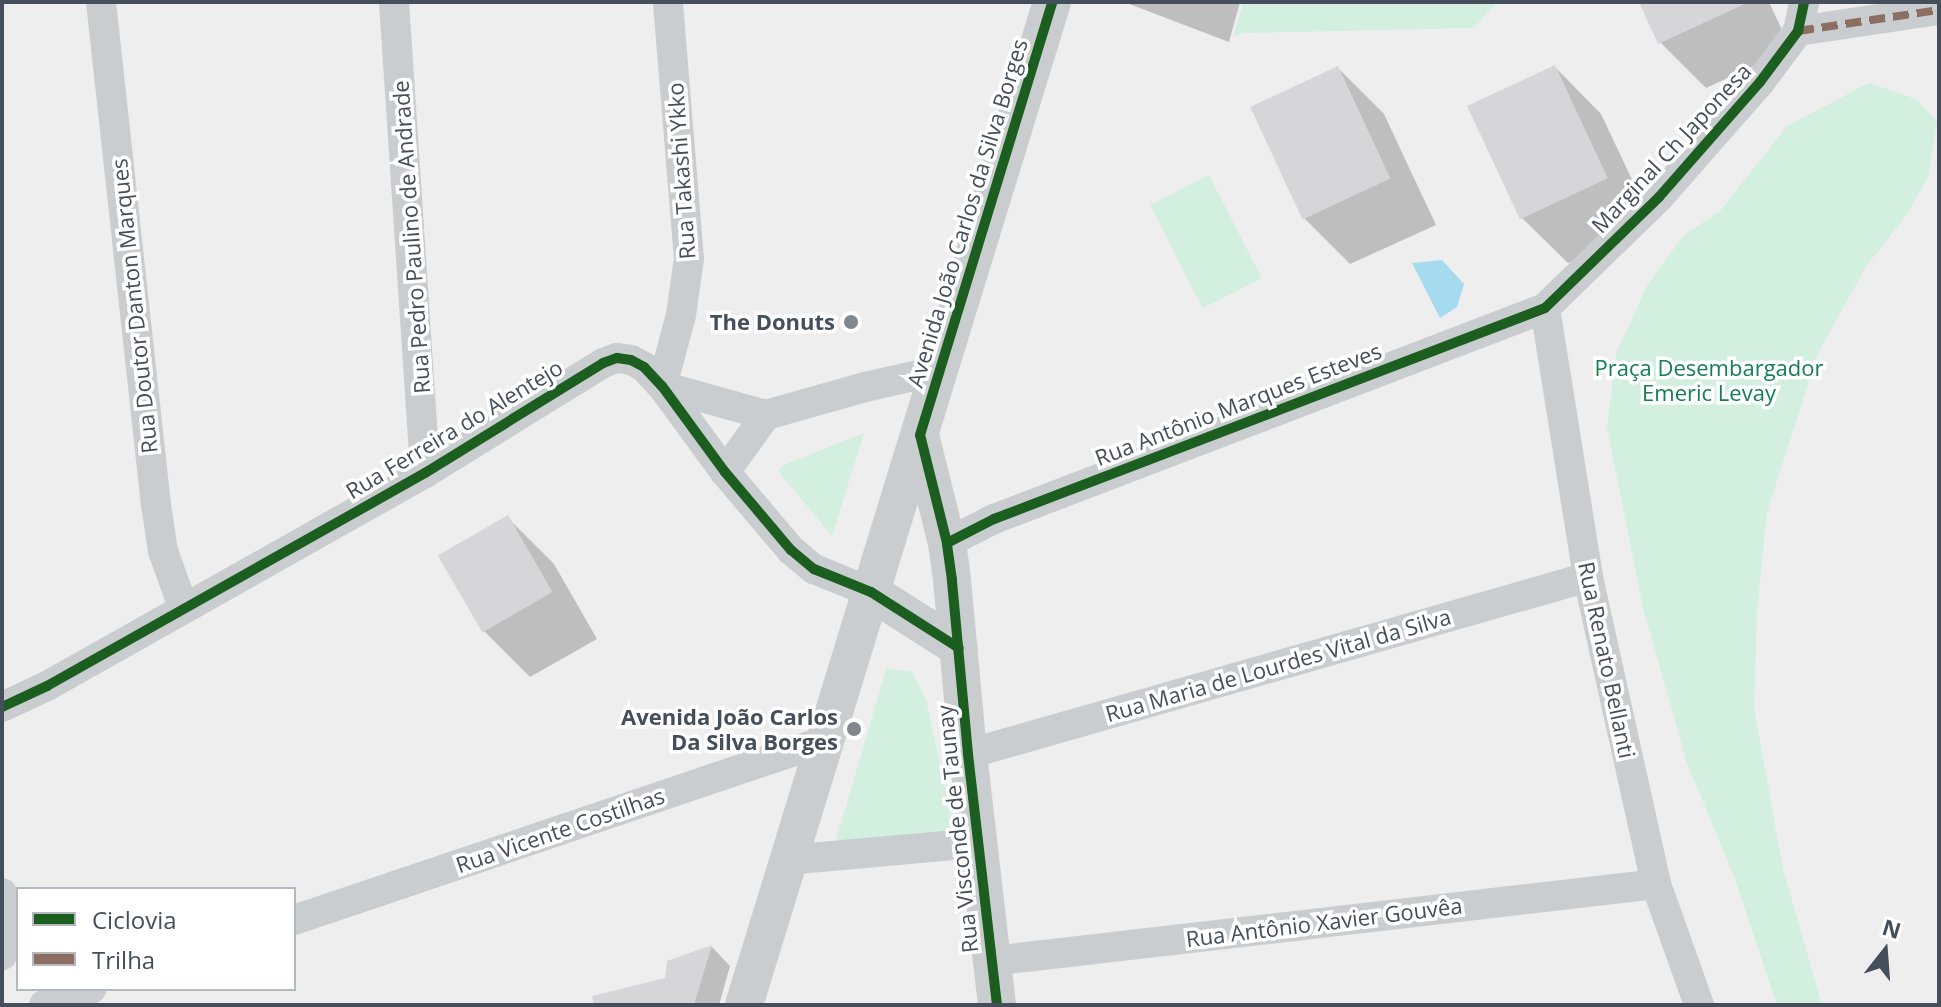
<!DOCTYPE html>
<meta charset="utf-8">
<style>
body{margin:0}
#map{position:relative;width:1941px;height:1007px;overflow:hidden;background:#efeeee;font-family:"Open Sans",sans-serif}
div>[style]{position:absolute}
.green>*{inset:0;background:#d2efdf;transform-origin:0 0}
.water>*{inset:0;background:#a6daee}
.shadow>*{inset:0;background:#0003}
.building>*{inset:0;background:#d6d6d9;transform-origin:0 0}
.minor>*{height:30px;margin:-15px;padding:0 15px;transform-origin:15px;border-radius:15px;background:#cacdcf}
.tertiary>*{height:38px;margin:-19px;padding:0 19px;transform-origin:19px;border-radius:19px;background:#cacdcf}
.quiet>*{height:8px;margin-top:-4px;transform-origin:0;background:repeating-linear-gradient(90deg,#8d6e63 0 16px,transparent 0 24px)}
.cycleway>*{height:10px;margin:-5px;padding:0 5px;transform-origin:5px;border-radius:5px;background:#1b5e20}
.dots>*{width:22px;height:22px;translate:-50% -50%;box-sizing:border-box;border:4px solid #fff;border-radius:50%}
span{translate:-50% -50%;white-space:nowrap;text-align:center;line-height:1.15;-webkit-text-stroke:7px #fff;paint-order:stroke}
.street-label{font-size:22px;color:#454f5b}
.poi-label{font-size:22px;color:#454f5b;font-weight:700}
.right{translate:-100% -50%;text-align:right}
.park-label{font-size:22px;color:#147f51}
.frame{position:absolute;inset:0;border:4px solid #454f5b;pointer-events:none}
.legend{position:absolute;left:16px;top:887px;width:280px;height:104px;box-sizing:border-box;background:#fff;border:2px solid #b5b9bd;margin:0;padding:10px 14px;list-style:none;font-size:24px;color:#454f5b}
.legend li{display:flex;align-items:center;gap:16px;height:40px}
.legend b{width:40px;border:2px solid #b5b9bd}
.north{position:absolute;left:1845px;top:911px;width:80px;height:80px;-webkit-text-stroke:6px #fff;paint-order:stroke;rotate:17deg;font-size:22px;font-weight:700;line-height:32px;text-align:center;color:#454f5b}
.north::after{content:'';display:block;margin:auto;width:28px;height:36px;background:#454f5b;clip-path:polygon(50% 0,100% 100%,50% 72%,0 100%)}
</style>
<div id="map">
<div class="green">
<div style="clip-path:polygon(1244px 2px,1497px 2px,1474px 28px,1244px 33px,1233px 37px)"></div>
<div style="clip-path:polygon(1869px 83px,1916px 99px,1937px 121px,1928px 177px,1905px 217px,1867px 265px,1818px 353px,1767px 512px,1757px 614px,1754px 708px,1783px 869px,1822px 1005px,1777px 1005px,1734px 876px,1687px 763px,1643px 608px,1607px 427px,1616px 354px,1648px 284px,1683px 236px,1720px 211px,1787px 126px)"></div>
<div style="left:1209px;top:175px;width:116px;height:66px;rotate:63deg"></div>
<div style="clip-path:polygon(864px 433px,832px 536px,778px 471px,782px 466px)"></div>
<div style="clip-path:polygon(886px 669px,911px 671px,926px 700px,955px 833px,836px 841px)"></div>
</div>
<div class="water">
<div style="clip-path:polygon(1442px 260px,1464px 284px,1457px 307px,1440px 318px,1412px 263px)"></div>
</div>
<div class="shadow">
<div style="clip-path:polygon(1124px 2px,1240px 2px,1229px 42px)"></div>
<div style="clip-path:polygon(1641px 2px,1769px 2px,1791px 49px,1706px 88px,1660px 42px)"></div>
<div style="clip-path:polygon(1555px 67px,1601px 114px,1653px 224px,1568px 263px,1521px 217px)"></div>
<div style="clip-path:polygon(1338px 68px,1384px 114px,1436px 225px,1350px 264px,1304px 218px)"></div>
<div style="clip-path:polygon(508px 518px,554px 564px,597px 639px,530px 677px,484px 631px)"></div>
<div style="clip-path:polygon(712px 947px,730px 966px,719px 1005px,630px 1005px,667px 979px,669px 962px)"></div>
</div>
<div class="building">
<div style="clip-path:polygon(1639px 2px,1749px 2px,1658px 44px)"></div>
<div style="left:1555px;top:65px;width:125px;height:97px;rotate:65deg"></div>
<div style="left:1338px;top:66px;width:124px;height:97px;rotate:65deg"></div>
<div style="left:508px;top:515px;width:89px;height:81px;rotate:60deg"></div>
<div style="clip-path:polygon(712px 945px,694px 1005px,594px 1005px,592px 996px,665px 978px,667px 961px)"></div>
</div>
<div class="minor">
<div style="left:101px;top:2px;width:506px;rotate:83.76deg"></div>
<div style="left:156px;top:505px;width:47px;rotate:81.3deg"></div>
<div style="left:163px;top:551px;width:59px;rotate:70.3deg"></div>
<div style="left:394px;top:2px;width:472px;rotate:86.2deg"></div>
<div style="left:1798px;top:31px;width:143px;rotate:-8.5deg"></div>
<div style="left:1545px;top:308px;width:272px;rotate:80.9deg"></div>
<div style="left:1588px;top:577px;width:314px;rotate:77.5deg"></div>
<div style="left:1656px;top:884px;width:128px;rotate:70.4deg"></div>
<div style="left:662px;top:386px;width:73px;rotate:-75deg"></div>
<div style="left:681px;top:315px;width:57px;rotate:-81.9deg"></div>
<div style="left:689px;top:259px;width:258px;rotate:-94.7deg"></div>
<div style="left:662px;top:386px;width:108px;rotate:15.6deg"></div>
<div style="left:766px;top:415px;width:103px;rotate:-15.8deg"></div>
<div style="left:865px;top:387px;width:78px;rotate:-12.6deg"></div>
<div style="left:725px;top:472px;width:70px;rotate:-54.3deg"></div>
<div style="left:947px;top:543px;width:53px;rotate:-27.1deg"></div>
<div style="left:994px;top:519px;width:590px;rotate:-20.95deg"></div>
<div style="left:1545px;top:308px;width:159px;rotate:-44.2deg"></div>
<div style="left:1659px;top:197px;width:153px;rotate:-48.7deg"></div>
<div style="left:1760px;top:82px;width:64px;rotate:-53.3deg"></div>
<div style="left:1798px;top:31px;width:30px;rotate:-78deg"></div>
<div style="left:2px;top:707px;width:50px;rotate:-25deg"></div>
<div style="left:47px;top:686px;width:434px;rotate:-29.4deg"></div>
<div style="left:425px;top:473px;width:209px;rotate:-31.7deg"></div>
<div style="left:603px;top:363px;width:15px;rotate:-20deg"></div>
<div style="left:617px;top:358px;width:14px;rotate:8deg"></div>
<div style="left:631px;top:360px;width:15px;rotate:28deg"></div>
<div style="left:644px;top:367px;width:26px;rotate:47deg"></div>
<div style="left:662px;top:386px;width:107px;rotate:53.8deg"></div>
<div style="left:725px;top:472px;width:102px;rotate:49.8deg"></div>
<div style="left:791px;top:550px;width:30px;rotate:40deg"></div>
<div style="left:814px;top:569px;width:61px;rotate:22deg"></div>
<div style="left:968px;top:754px;width:645px;rotate:-15.93deg"></div>
<div style="left:787px;top:860px;width:192px;rotate:-5.1deg"></div>
<div style="left:2px;top:893px;width:32px;rotate:79deg"></div>
<div style="left:8px;top:924px;width:32px;rotate:101deg"></div>
<div style="left:294px;top:920px;width:563px;rotate:-18.66deg"></div>
<div style="left:992px;top:961px;width:668px;rotate:-6.61deg"></div>
<div style="left:44px;top:1005px;width:50px;rotate:-18.8deg"></div>
</div>
<div class="tertiary">
<div style="left:920px;top:435px;width:111px;rotate:76deg"></div>
<div style="left:947px;top:543px;width:37px;rotate:82deg"></div>
<div style="left:952px;top:580px;width:175px;rotate:84.7deg"></div>
<div style="left:968px;top:754px;width:253px;rotate:83.4deg"></div>
<div style="left:871px;top:592px;width:104px;rotate:32.5deg"></div>
<div style="left:744px;top:1005px;width:1049px;rotate:-72.93deg"></div>
</div>
<div class="quiet">
<div style="left:1798px;top:31px;width:143px;rotate:-8.5deg"></div>
</div>
<div class="cycleway">
<div style="left:947px;top:543px;width:53px;rotate:-27.1deg"></div>
<div style="left:994px;top:519px;width:590px;rotate:-20.95deg"></div>
<div style="left:1545px;top:308px;width:159px;rotate:-44.2deg"></div>
<div style="left:1659px;top:197px;width:153px;rotate:-48.7deg"></div>
<div style="left:1760px;top:82px;width:64px;rotate:-53.3deg"></div>
<div style="left:1798px;top:31px;width:30px;rotate:-78deg"></div>
<div style="left:2px;top:707px;width:50px;rotate:-25deg"></div>
<div style="left:47px;top:686px;width:434px;rotate:-29.4deg"></div>
<div style="left:425px;top:473px;width:209px;rotate:-31.7deg"></div>
<div style="left:603px;top:363px;width:15px;rotate:-20deg"></div>
<div style="left:617px;top:358px;width:14px;rotate:8deg"></div>
<div style="left:631px;top:360px;width:15px;rotate:28deg"></div>
<div style="left:644px;top:367px;width:26px;rotate:47deg"></div>
<div style="left:662px;top:386px;width:107px;rotate:53.8deg"></div>
<div style="left:725px;top:472px;width:102px;rotate:49.8deg"></div>
<div style="left:791px;top:550px;width:30px;rotate:40deg"></div>
<div style="left:814px;top:569px;width:61px;rotate:22deg"></div>
<div style="left:871px;top:592px;width:104px;rotate:32.5deg"></div>
<div style="left:997px;top:1005px;width:253px;rotate:-96.6deg"></div>
<div style="left:968px;top:754px;width:175px;rotate:-95.3deg"></div>
<div style="left:952px;top:580px;width:37px;rotate:-98deg"></div>
<div style="left:947px;top:543px;width:111px;rotate:-104deg"></div>
<div style="left:920px;top:435px;width:453px;rotate:-73deg"></div>
</div>
<div class="dots">
<div style="left:851px;top:322px;background:#80878e"></div>
<div style="left:854px;top:729px;background:#80878e"></div>
</div>
<div class="street-label">
<span style="left:1671px;top:148px;rotate:-47deg">Marginal Ch Japonesa</span>
<span style="left:681px;top:171px;rotate:-94deg">Rua Takashi Ykko</span>
<span style="left:967px;top:213px;rotate:-73deg">Avenida João Carlos da Silva Borges</span>
<span style="left:411px;top:237px;rotate:-94deg">Rua Pedro Paulino de Andrade</span>
<span style="left:134px;top:306px;rotate:-96deg">Rua Doutor Danton Marques</span>
<span style="left:1238px;top:404px;rotate:-21deg">Rua Antônio Marques Esteves</span>
<span style="left:454px;top:429px;rotate:-31deg">Rua Ferreira do Alentejo</span>
<span style="left:1607px;top:660px;rotate:78deg">Rua Renato Bellanti</span>
<span style="left:1278px;top:665px;rotate:-16deg">Rua Maria de Lourdes Vital da Silva</span>
<span style="left:957px;top:829px;rotate:-96deg">Rua Visconde de Taunay</span>
<span style="left:560px;top:830px;rotate:-19deg">Rua Vicente Costilhas</span>
<span style="left:1324px;top:922px;rotate:-7deg">Rua Antônio Xavier Gouvêa</span>
</div>
<div class="poi-label">
<span class="right" style="left:835px;top:322px">The Donuts</span>
<span class="right" style="left:838px;top:729px">Avenida João Carlos<br>Da Silva Borges</span>
</div>
<div class="park-label">
<span style="left:1709px;top:380px">Praça Desembargador<br>Emeric Levay</span>
</div>
<div class="frame"></div>
<ul class="legend">
<li><b style="height:10px;background:#1b5e20"></b>Ciclovia</li>
<li><b style="height:10px;background:#8d6e63"></b>Trilha</li>
</ul>
<div class="north">N</div>
</div>
